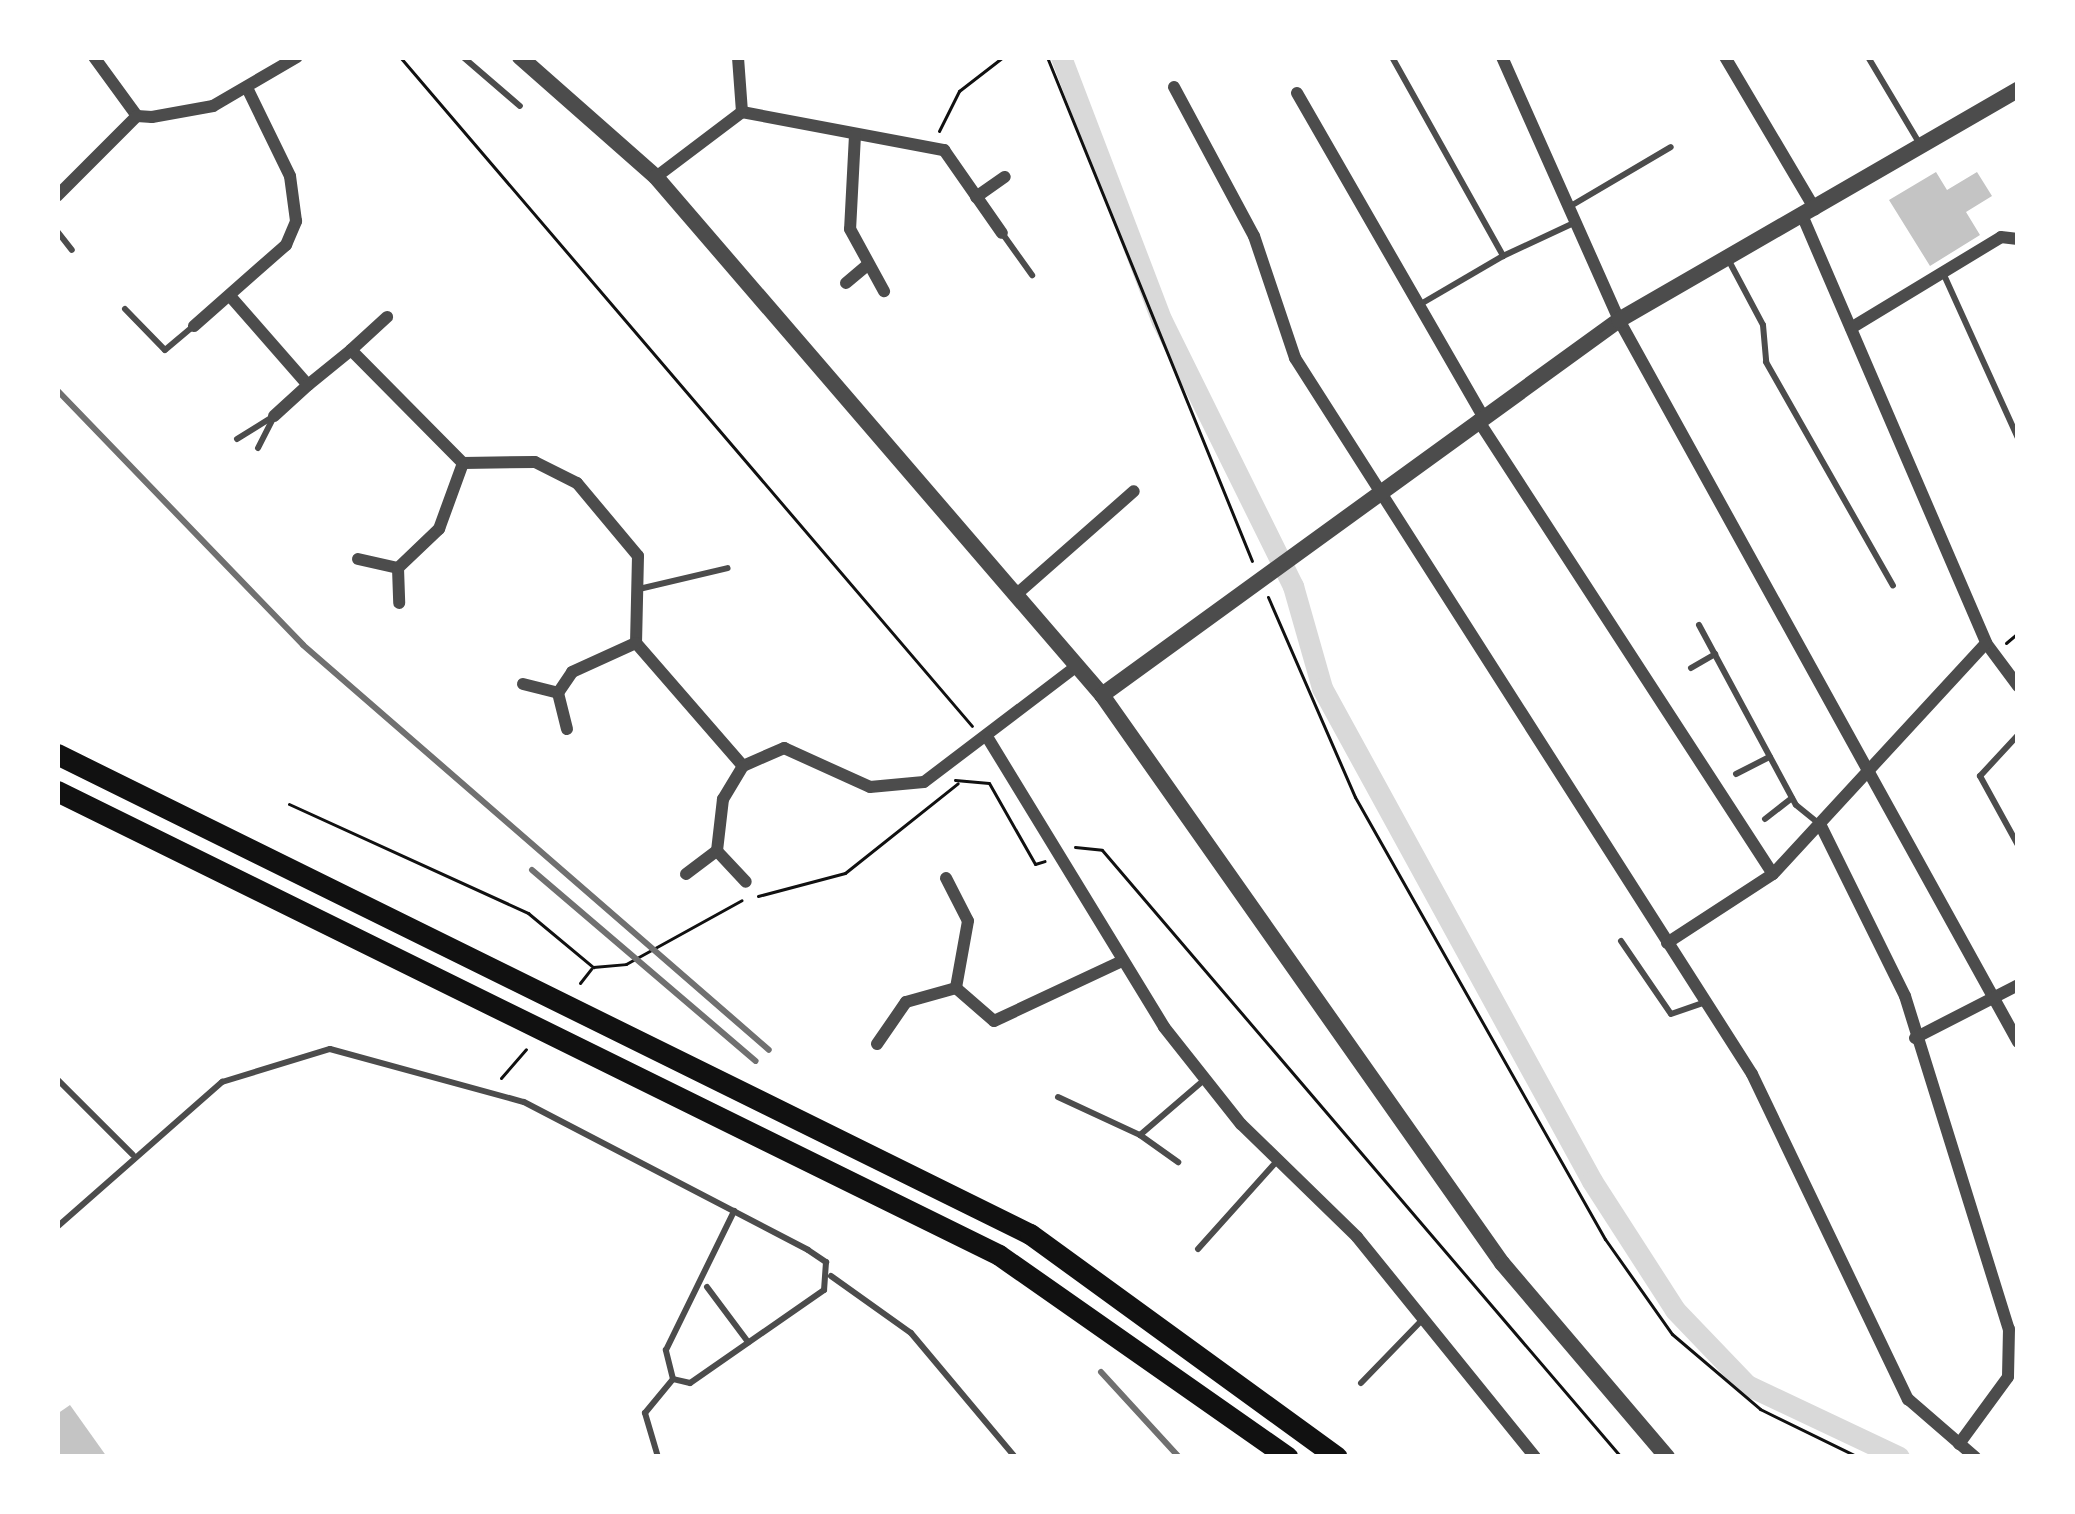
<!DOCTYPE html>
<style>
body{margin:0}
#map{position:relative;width:2075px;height:1514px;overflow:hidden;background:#fff;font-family:Rubik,sans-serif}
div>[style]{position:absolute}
.canal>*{height:21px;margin:-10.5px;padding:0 10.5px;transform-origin:10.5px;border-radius:10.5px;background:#d9d9d9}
.building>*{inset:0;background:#c4c4c4}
.path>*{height:3px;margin:-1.5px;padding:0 1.5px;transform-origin:1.5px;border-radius:1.5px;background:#111}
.service>*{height:6px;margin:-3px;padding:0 3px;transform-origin:3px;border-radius:3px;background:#4c4c4c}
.minor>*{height:12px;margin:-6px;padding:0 6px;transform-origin:6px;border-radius:6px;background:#4c4c4c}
.tertiary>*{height:16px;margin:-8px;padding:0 8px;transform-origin:8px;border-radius:8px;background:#4c4c4c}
.trunk>*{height:21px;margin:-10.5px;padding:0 10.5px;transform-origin:10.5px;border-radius:10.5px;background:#111}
.rail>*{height:6px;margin:-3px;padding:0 3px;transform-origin:3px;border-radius:3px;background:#707070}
span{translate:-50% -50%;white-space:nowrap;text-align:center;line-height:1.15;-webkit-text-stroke:12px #fff;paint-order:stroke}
.frame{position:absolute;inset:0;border:60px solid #fff;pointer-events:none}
</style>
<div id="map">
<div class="canal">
<div style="left:1061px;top:57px;width:283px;rotate:69.1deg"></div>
<div style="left:1162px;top:321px;width:296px;rotate:63.7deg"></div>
<div style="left:1293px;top:586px;width:106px;rotate:74.1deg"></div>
<div style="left:1322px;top:688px;width:562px;rotate:61.29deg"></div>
<div style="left:1592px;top:1181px;width:153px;rotate:57.2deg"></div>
<div style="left:1675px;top:1310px;width:104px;rotate:46.2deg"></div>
<div style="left:1747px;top:1385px;width:168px;rotate:25.3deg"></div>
</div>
<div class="building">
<div style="clip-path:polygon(1936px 172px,1947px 190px,1977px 172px,1992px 196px,1966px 212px,1980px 235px,1930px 266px,1889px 200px)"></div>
<div style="clip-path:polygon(70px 1405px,107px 1457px,57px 1457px,57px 1414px)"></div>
</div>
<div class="path">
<div style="left:400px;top:57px;width:880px;rotate:49.47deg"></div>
<div style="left:1047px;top:57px;width:544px;rotate:67.87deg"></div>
<div style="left:939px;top:131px;width:45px;rotate:-63.4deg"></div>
<div style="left:959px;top:91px;width:56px;rotate:-37.7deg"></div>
<div style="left:1268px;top:597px;width:218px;rotate:66.5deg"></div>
<div style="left:1355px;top:797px;width:508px;rotate:60.51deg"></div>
<div style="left:1605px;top:1239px;width:116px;rotate:54.8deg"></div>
<div style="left:1672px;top:1334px;width:116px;rotate:40.4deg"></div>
<div style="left:1760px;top:1409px;width:109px;rotate:26.1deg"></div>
<div style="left:2006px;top:643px;width:16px;rotate:-40deg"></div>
<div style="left:955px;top:780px;width:34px;rotate:5deg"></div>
<div style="left:989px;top:783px;width:93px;rotate:60.4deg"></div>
<div style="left:1035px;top:864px;width:10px;rotate:-17deg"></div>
<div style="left:289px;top:804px;width:263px;rotate:24.5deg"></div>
<div style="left:528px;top:913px;width:85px;rotate:39.7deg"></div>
<div style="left:593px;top:967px;width:33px;rotate:-5deg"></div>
<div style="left:626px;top:964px;width:132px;rotate:-28.9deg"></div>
<div style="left:1075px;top:847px;width:27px;rotate:6deg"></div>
<div style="left:1102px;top:850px;width:799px;rotate:49.47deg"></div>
<div style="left:758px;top:896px;width:90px;rotate:-14.8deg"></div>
<div style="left:845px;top:873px;width:144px;rotate:-38.5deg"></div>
<div style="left:580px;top:983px;width:18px;rotate:-52deg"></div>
<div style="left:501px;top:1078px;width:38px;rotate:-49deg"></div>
</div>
<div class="service">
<div style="left:463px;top:57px;width:75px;rotate:40.7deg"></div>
<div style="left:1392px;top:57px;width:228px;rotate:60.8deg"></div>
<div style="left:1503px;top:256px;width:81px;rotate:-25deg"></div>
<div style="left:1868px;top:57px;width:98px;rotate:59.2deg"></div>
<div style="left:1569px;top:207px;width:118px;rotate:-30.5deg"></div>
<div style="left:57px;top:231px;width:24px;rotate:52deg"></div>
<div style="left:1002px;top:233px;width:52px;rotate:54.5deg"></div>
<div style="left:1729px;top:261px;width:72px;rotate:62deg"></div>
<div style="left:1763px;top:325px;width:37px;rotate:85deg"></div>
<div style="left:1766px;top:362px;width:257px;rotate:60.4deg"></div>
<div style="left:1944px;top:275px;width:179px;rotate:65.6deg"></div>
<div style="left:1419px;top:305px;width:97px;rotate:-30.3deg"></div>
<div style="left:125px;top:309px;width:57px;rotate:45.7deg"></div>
<div style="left:165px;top:350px;width:38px;rotate:-40deg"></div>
<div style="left:237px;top:439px;width:44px;rotate:-31.9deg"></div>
<div style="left:258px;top:448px;width:36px;rotate:-63deg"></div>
<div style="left:639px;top:589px;width:91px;rotate:-13.3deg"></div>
<div style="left:1699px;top:625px;width:204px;rotate:61.7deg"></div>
<div style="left:1796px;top:805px;width:27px;rotate:39deg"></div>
<div style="left:1691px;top:668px;width:28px;rotate:-30deg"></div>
<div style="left:2018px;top:735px;width:56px;rotate:132.8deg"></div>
<div style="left:1980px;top:776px;width:79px;rotate:61.2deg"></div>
<div style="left:1736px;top:774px;width:38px;rotate:-27deg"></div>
<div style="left:1765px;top:819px;width:34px;rotate:-38deg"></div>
<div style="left:1621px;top:941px;width:88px;rotate:55.6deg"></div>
<div style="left:1671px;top:1014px;width:34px;rotate:-19deg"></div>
<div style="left:57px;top:1079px;width:107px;rotate:45deg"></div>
<div style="left:1058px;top:1097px;width:90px;rotate:24.9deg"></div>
<div style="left:1140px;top:1135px;width:86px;rotate:-40.7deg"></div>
<div style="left:1140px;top:1135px;width:47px;rotate:35.4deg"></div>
<div style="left:57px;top:1227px;width:220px;rotate:-41.3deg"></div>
<div style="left:222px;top:1082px;width:113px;rotate:-17deg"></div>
<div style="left:330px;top:1049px;width:201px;rotate:15.3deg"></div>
<div style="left:524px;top:1102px;width:320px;rotate:27.5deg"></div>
<div style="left:808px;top:1250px;width:22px;rotate:34deg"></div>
<div style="left:826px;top:1262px;width:28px;rotate:94deg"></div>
<div style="left:824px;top:1290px;width:163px;rotate:145.2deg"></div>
<div style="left:690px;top:1383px;width:17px;rotate:-167deg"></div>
<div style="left:673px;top:1379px;width:30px;rotate:-104deg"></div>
<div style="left:666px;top:1350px;width:155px;rotate:-63.9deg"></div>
<div style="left:1198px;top:1249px;width:117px;rotate:-48.1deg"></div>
<div style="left:831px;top:1276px;width:98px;rotate:35.5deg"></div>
<div style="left:911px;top:1333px;width:162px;rotate:50deg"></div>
<div style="left:707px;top:1287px;width:69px;rotate:53.3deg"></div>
<div style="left:1361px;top:1383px;width:86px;rotate:-45.9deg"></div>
<div style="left:658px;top:1457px;width:46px;rotate:-106.5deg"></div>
<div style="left:645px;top:1413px;width:44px;rotate:-50.5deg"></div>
</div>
<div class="minor">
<div style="left:94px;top:57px;width:73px;rotate:53.9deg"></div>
<div style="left:137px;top:116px;width:15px;rotate:4deg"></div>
<div style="left:152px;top:117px;width:62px;rotate:-10.2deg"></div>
<div style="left:213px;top:106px;width:97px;rotate:-30.3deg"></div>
<div style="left:1502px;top:57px;width:288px;rotate:66deg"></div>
<div style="left:1619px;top:320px;width:825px;rotate:61.07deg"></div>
<div style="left:1725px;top:57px;width:177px;rotate:59.4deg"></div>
<div style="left:1174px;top:87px;width:169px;rotate:61.8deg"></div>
<div style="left:1254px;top:236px;width:129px;rotate:71.4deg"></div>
<div style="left:1295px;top:358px;width:849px;rotate:57.45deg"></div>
<div style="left:1752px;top:1074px;width:361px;rotate:64.4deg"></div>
<div style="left:1908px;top:1399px;width:89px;rotate:40.9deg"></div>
<div style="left:1297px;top:93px;width:373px;rotate:60.1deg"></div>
<div style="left:742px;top:112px;width:206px;rotate:10.7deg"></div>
<div style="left:944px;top:150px;width:101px;rotate:55.1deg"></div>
<div style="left:855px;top:135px;width:94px;rotate:93deg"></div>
<div style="left:850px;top:229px;width:71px;rotate:61.3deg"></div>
<div style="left:656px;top:177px;width:108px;rotate:-37.1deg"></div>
<div style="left:742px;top:112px;width:55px;rotate:-94.2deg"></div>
<div style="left:57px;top:196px;width:113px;rotate:-45deg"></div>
<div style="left:976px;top:197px;width:35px;rotate:-35deg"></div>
<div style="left:1802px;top:215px;width:466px;rotate:66.7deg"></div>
<div style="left:1986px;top:643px;width:54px;rotate:53.3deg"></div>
<div style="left:846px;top:283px;width:25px;rotate:-40deg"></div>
<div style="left:230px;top:296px;width:118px;rotate:48.8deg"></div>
<div style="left:308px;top:385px;width:55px;rotate:-39.1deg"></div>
<div style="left:351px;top:350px;width:159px;rotate:45.3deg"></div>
<div style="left:463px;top:463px;width:72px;rotate:-0.8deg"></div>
<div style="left:535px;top:462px;width:47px;rotate:26.6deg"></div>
<div style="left:577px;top:483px;width:95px;rotate:50.1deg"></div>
<div style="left:638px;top:556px;width:87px;rotate:91.3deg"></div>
<div style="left:636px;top:643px;width:163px;rotate:49deg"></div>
<div style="left:743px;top:766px;width:45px;rotate:-23.7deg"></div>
<div style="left:784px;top:748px;width:94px;rotate:24.4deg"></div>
<div style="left:870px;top:787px;width:54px;rotate:-5.3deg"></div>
<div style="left:924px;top:782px;width:193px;rotate:-37.2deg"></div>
<div style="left:194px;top:326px;width:123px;rotate:-41.4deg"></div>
<div style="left:286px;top:245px;width:26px;rotate:-67deg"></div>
<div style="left:296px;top:221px;width:45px;rotate:-97.6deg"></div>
<div style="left:290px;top:176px;width:96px;rotate:-116deg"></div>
<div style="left:1851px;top:328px;width:175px;rotate:-31.2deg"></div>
<div style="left:2001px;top:237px;width:17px;rotate:7deg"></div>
<div style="left:351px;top:350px;width:49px;rotate:-42.5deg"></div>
<div style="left:274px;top:416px;width:46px;rotate:-42.4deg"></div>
<div style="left:1478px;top:420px;width:541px;rotate:56.99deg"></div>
<div style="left:358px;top:559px;width:41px;rotate:12.7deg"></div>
<div style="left:398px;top:568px;width:35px;rotate:88deg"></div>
<div style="left:398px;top:568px;width:57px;rotate:-43.6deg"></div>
<div style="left:439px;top:529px;width:70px;rotate:-70deg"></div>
<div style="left:1018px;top:593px;width:154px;rotate:-41.3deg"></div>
<div style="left:523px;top:684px;width:36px;rotate:14deg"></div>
<div style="left:567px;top:729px;width:37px;rotate:-104deg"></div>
<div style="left:558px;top:693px;width:25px;rotate:-56deg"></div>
<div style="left:572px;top:672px;width:70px;rotate:-24.4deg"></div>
<div style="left:989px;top:740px;width:336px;rotate:58.6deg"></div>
<div style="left:1164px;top:1027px;width:124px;rotate:51.6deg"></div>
<div style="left:1241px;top:1124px;width:162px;rotate:44.2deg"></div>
<div style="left:1357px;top:1237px;width:283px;rotate:51deg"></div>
<div style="left:743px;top:766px;width:39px;rotate:121deg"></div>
<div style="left:723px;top:799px;width:52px;rotate:96.6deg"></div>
<div style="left:717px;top:851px;width:42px;rotate:46.9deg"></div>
<div style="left:1820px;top:824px;width:192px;rotate:63.7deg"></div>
<div style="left:1905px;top:996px;width:349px;rotate:72.7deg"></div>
<div style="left:2009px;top:1329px;width:48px;rotate:91.2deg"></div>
<div style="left:2008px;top:1377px;width:83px;rotate:126.2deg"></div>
<div style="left:686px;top:874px;width:39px;rotate:-37deg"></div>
<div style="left:946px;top:878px;width:48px;rotate:62.9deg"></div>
<div style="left:968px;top:921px;width:68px;rotate:100.2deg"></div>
<div style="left:956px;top:988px;width:50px;rotate:41deg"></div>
<div style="left:994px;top:1021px;width:137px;rotate:-25.1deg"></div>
<div style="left:1667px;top:943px;width:126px;rotate:-33.1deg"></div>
<div style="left:1773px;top:874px;width:314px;rotate:-47.3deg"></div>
<div style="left:1915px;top:1038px;width:116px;rotate:-27.2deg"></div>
<div style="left:877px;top:1044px;width:51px;rotate:-55.4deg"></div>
<div style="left:906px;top:1002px;width:52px;rotate:-15.6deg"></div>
</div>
<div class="tertiary">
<div style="left:520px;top:57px;width:181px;rotate:41.4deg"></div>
<div style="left:656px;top:177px;width:684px;rotate:49.27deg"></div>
<div style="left:1102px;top:695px;width:695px;rotate:54.85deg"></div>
<div style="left:1502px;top:1263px;width:255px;rotate:49.6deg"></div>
<div style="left:1102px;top:695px;width:639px;rotate:-35.95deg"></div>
<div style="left:1619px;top:320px;width:461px;rotate:-30deg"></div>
</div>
<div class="trunk">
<div style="left:57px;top:754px;width:1085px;rotate:26.26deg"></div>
<div style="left:1030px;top:1234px;width:379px;rotate:36deg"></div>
<div style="left:57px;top:791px;width:1050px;rotate:26.22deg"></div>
<div style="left:999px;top:1255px;width:352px;rotate:35deg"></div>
</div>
<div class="rail">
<div style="left:57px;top:390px;width:354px;rotate:46deg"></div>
<div style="left:303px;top:645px;width:617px;rotate:40.99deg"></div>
<div style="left:532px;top:870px;width:294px;rotate:40.5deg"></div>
<div style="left:1101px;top:1372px;width:115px;rotate:47.5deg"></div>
</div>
<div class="frame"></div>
</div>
